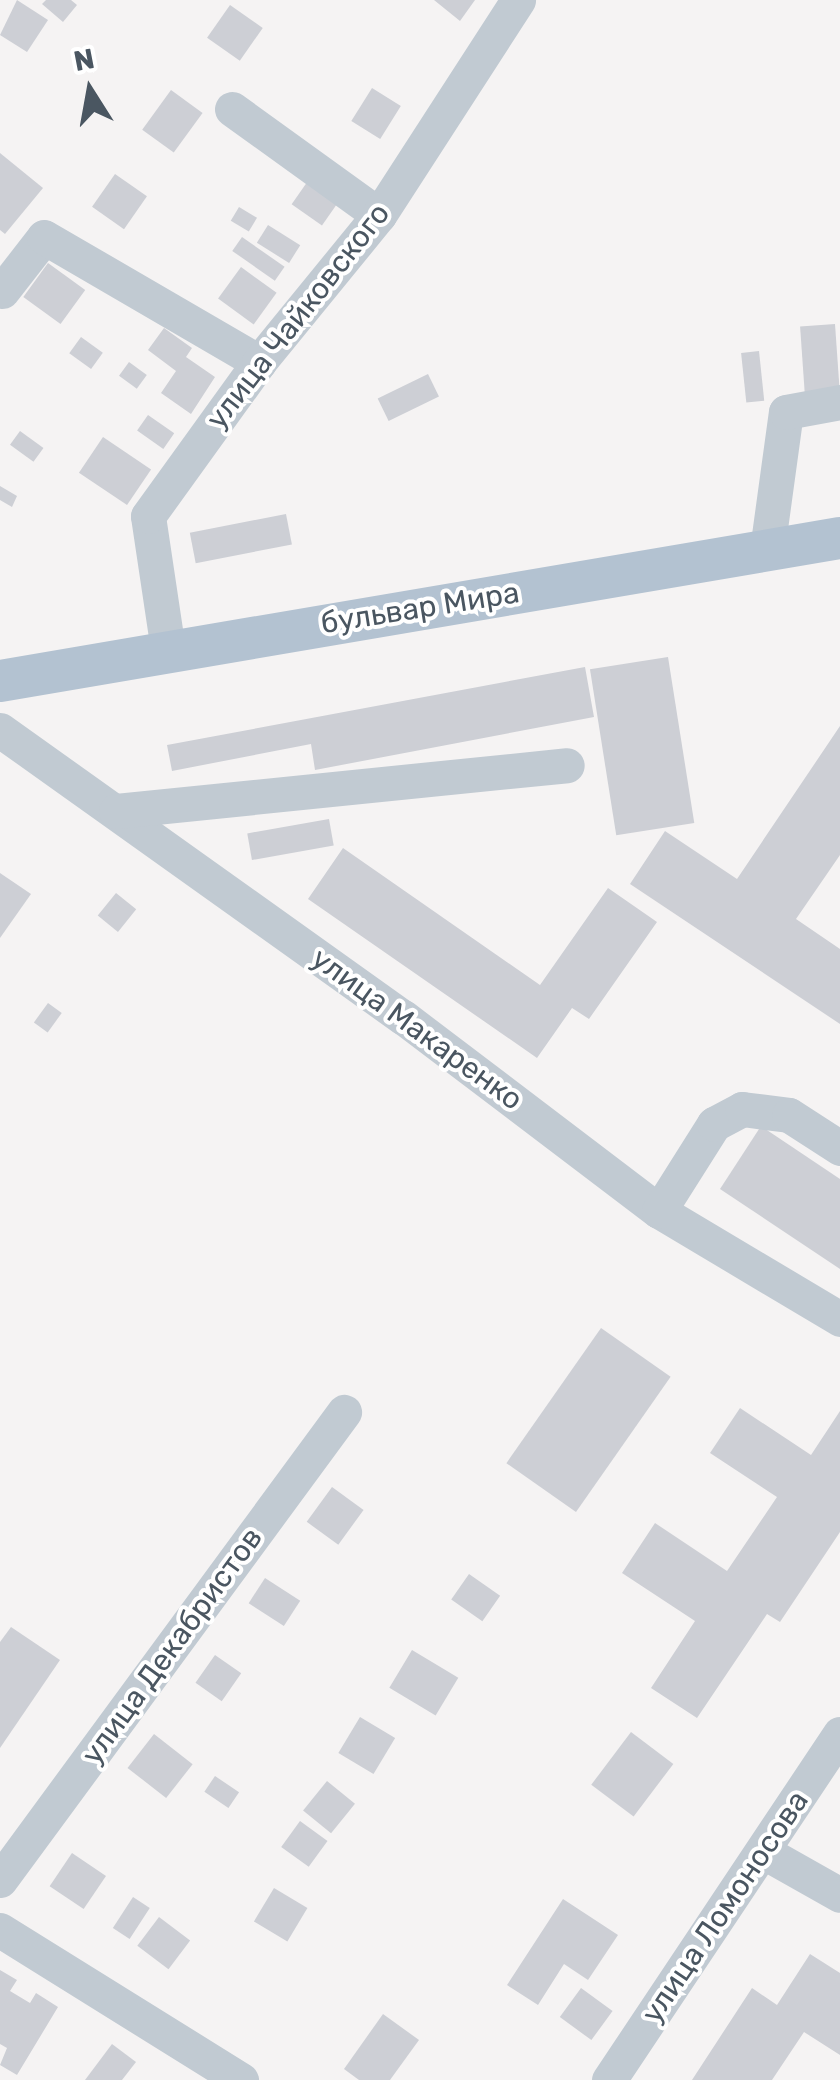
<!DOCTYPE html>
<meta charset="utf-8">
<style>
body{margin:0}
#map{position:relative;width:840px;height:2080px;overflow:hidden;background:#f5f3f3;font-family:Rubik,sans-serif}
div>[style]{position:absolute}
.building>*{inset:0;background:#cdcfd5;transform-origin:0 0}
.minor>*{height:35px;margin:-17.5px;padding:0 17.5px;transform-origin:17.5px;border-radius:17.5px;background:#c1cad2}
.major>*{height:42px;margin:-21px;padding:0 21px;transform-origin:21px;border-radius:21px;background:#b3c2d1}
span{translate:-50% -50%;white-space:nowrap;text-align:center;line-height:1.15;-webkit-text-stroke:8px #fff;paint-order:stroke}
.street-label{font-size:30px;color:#4a5661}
.north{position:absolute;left:40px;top:40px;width:100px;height:100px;-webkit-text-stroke:8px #fff;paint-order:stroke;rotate:349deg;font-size:28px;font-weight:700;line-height:40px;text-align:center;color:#4a5661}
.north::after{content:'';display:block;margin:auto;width:35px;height:45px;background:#4a5661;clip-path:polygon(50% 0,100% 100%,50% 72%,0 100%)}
</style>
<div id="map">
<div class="building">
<div style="clip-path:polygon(17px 0,48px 20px,27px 52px,0 35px)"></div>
<div style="clip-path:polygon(46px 0,71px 0,77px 5px,63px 22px,42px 4px)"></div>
<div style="clip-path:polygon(434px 0,475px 0,460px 21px)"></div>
<div style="left:230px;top:5px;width:40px;height:40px;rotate:35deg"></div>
<div style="left:372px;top:88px;width:34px;height:39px;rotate:32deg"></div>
<div style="left:171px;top:90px;width:39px;height:49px;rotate:36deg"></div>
<div style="clip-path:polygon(0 153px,43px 188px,5px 234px,0 230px)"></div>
<div style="left:115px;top:174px;width:39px;height:40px;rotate:35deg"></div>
<div style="left:310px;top:178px;width:37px;height:32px;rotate:35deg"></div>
<div style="left:239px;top:207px;width:21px;height:16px;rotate:31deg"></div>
<div style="left:268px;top:225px;width:38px;height:21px;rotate:32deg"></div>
<div style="left:242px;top:237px;width:52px;height:17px;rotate:35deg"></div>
<div style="left:48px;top:263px;width:46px;height:42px;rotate:36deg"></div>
<div style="left:241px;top:267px;width:44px;height:39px;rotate:36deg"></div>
<div style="left:835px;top:324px;width:72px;height:35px;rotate:86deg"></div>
<div style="clip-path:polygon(164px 328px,192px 348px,186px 357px,215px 377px,191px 414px,161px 393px,176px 371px,148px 350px)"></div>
<div style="left:81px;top:337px;width:27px;height:20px;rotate:36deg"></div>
<div style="left:759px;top:351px;width:50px;height:18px;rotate:84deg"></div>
<div style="left:129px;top:362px;width:22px;height:17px;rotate:36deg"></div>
<div style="left:428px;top:374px;width:25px;height:56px;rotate:64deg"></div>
<div style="left:148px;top:415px;width:32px;height:19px;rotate:35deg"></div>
<div style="left:20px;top:431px;width:29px;height:17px;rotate:36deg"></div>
<div style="left:103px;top:437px;width:58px;height:43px;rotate:34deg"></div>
<div style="clip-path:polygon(0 486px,17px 496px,12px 507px,0 500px)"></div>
<div style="left:286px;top:514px;width:31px;height:98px;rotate:79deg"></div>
<div style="left:668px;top:657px;width:168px;height:79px;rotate:81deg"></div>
<div style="clip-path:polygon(585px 667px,594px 717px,315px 770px,311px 744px,172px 771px,167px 745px)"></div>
<div style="clip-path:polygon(840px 726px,840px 855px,796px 919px,840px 949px,840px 1024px,630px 884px,665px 831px,737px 879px)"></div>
<div style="left:329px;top:819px;width:27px;height:83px;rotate:80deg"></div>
<div style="clip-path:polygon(343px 848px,540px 985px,608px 888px,657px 922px,589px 1019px,572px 1008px,537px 1058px,308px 899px)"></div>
<div style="clip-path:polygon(0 873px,31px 894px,0 938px)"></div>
<div style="left:116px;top:893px;width:26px;height:29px;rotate:39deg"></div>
<div style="left:48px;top:1003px;width:17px;height:24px;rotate:36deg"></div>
<div style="clip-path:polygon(761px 1126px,840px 1179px,840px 1269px,720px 1189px)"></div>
<div style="left:601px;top:1328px;width:85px;height:165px;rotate:35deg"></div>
<div style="clip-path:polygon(740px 1408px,811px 1455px,840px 1411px,840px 1532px,780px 1622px,767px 1614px,697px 1718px,651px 1688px,695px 1621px,622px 1573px,655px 1523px,727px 1571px,777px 1497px,710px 1453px)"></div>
<div style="left:332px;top:1487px;width:39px;height:43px;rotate:36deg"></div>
<div style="left:469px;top:1574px;width:38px;height:31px;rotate:35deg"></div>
<div style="left:265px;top:1578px;width:42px;height:30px;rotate:33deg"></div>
<div style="clip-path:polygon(11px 1627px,60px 1660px,0 1748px,0 1642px)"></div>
<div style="left:412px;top:1650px;width:54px;height:44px;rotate:31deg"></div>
<div style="left:215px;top:1655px;width:32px;height:34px;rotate:35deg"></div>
<div style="left:360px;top:1717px;width:41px;height:42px;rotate:31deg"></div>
<div style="left:631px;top:1732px;width:53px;height:66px;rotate:37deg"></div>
<div style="left:154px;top:1734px;width:49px;height:43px;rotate:38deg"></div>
<div style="left:215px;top:1776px;width:29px;height:19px;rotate:34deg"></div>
<div style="left:327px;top:1781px;width:36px;height:38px;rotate:39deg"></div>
<div style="left:300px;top:1821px;width:34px;height:32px;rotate:36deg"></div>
<div style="left:72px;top:1853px;width:41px;height:40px;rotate:34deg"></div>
<div style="left:274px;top:1888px;width:39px;height:39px;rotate:31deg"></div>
<div style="left:133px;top:1897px;width:20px;height:37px;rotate:33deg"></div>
<div style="clip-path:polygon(563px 1899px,618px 1935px,588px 1980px,564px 1964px,538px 2005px,507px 1985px)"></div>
<div style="left:159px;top:1917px;width:39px;height:36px;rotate:37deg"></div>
<div style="clip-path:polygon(810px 1954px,840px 1973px,840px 2055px,804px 2032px,772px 2080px,692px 2080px,752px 1988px,777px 2005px)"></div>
<div style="clip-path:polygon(0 1970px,17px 1980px,10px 1991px,30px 2003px,36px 1993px,58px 2007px,17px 2075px,0 2065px,7px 2048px,0 2044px)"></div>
<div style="left:581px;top:1988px;width:39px;height:36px;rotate:36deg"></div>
<div style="clip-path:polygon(383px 2014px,419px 2040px,390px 2080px,359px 2080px,344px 2069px)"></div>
<div style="clip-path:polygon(112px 2044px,136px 2062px,122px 2080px,85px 2080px)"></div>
</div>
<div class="minor">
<div style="left:232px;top:109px;width:181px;rotate:35.8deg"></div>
<div style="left:2px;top:291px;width:68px;rotate:-52.1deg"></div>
<div style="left:44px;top:237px;width:249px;rotate:30.2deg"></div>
<div style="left:767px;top:550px;width:139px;rotate:-82.2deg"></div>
<div style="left:786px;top:412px;width:55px;rotate:-10.5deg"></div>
<div style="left:168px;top:650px;width:135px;rotate:-98.5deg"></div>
<div style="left:148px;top:516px;width:190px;rotate:-54.2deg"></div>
<div style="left:259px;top:362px;width:190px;rotate:-50.8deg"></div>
<div style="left:379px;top:215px;width:256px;rotate:-57.1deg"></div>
<div style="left:0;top:730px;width:495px;rotate:35.5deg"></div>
<div style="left:403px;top:1017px;width:321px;rotate:37.2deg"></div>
<div style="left:659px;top:1211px;width:211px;rotate:30.8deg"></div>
<div style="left:116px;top:811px;width:453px;rotate:-5.8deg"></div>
<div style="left:659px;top:1211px;width:103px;rotate:-57.7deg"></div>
<div style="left:714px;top:1124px;width:32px;rotate:-28deg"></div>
<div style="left:742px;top:1109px;width:47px;rotate:7.3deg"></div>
<div style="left:789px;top:1115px;width:61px;rotate:32.9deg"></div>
<div style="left:764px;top:1852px;width:87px;rotate:29.5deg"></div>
<div style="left:0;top:1880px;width:581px;rotate:-53.68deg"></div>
<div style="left:0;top:1930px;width:284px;rotate:31.9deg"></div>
<div style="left:609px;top:2080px;width:416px;rotate:-56.3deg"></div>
</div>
<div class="major">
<div style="left:0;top:681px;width:852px;rotate:-9.66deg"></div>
</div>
<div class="street-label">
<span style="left:298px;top:316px;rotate:-52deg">улица Чайковского</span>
<span style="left:420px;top:608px;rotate:-9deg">бульвар Мира</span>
<span style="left:417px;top:1029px;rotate:36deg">улица Макаренко</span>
<span style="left:172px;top:1646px;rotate:-54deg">улица Декабристов</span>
<span style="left:725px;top:1907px;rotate:-56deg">улица Ломоносова</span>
</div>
<div class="north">N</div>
</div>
